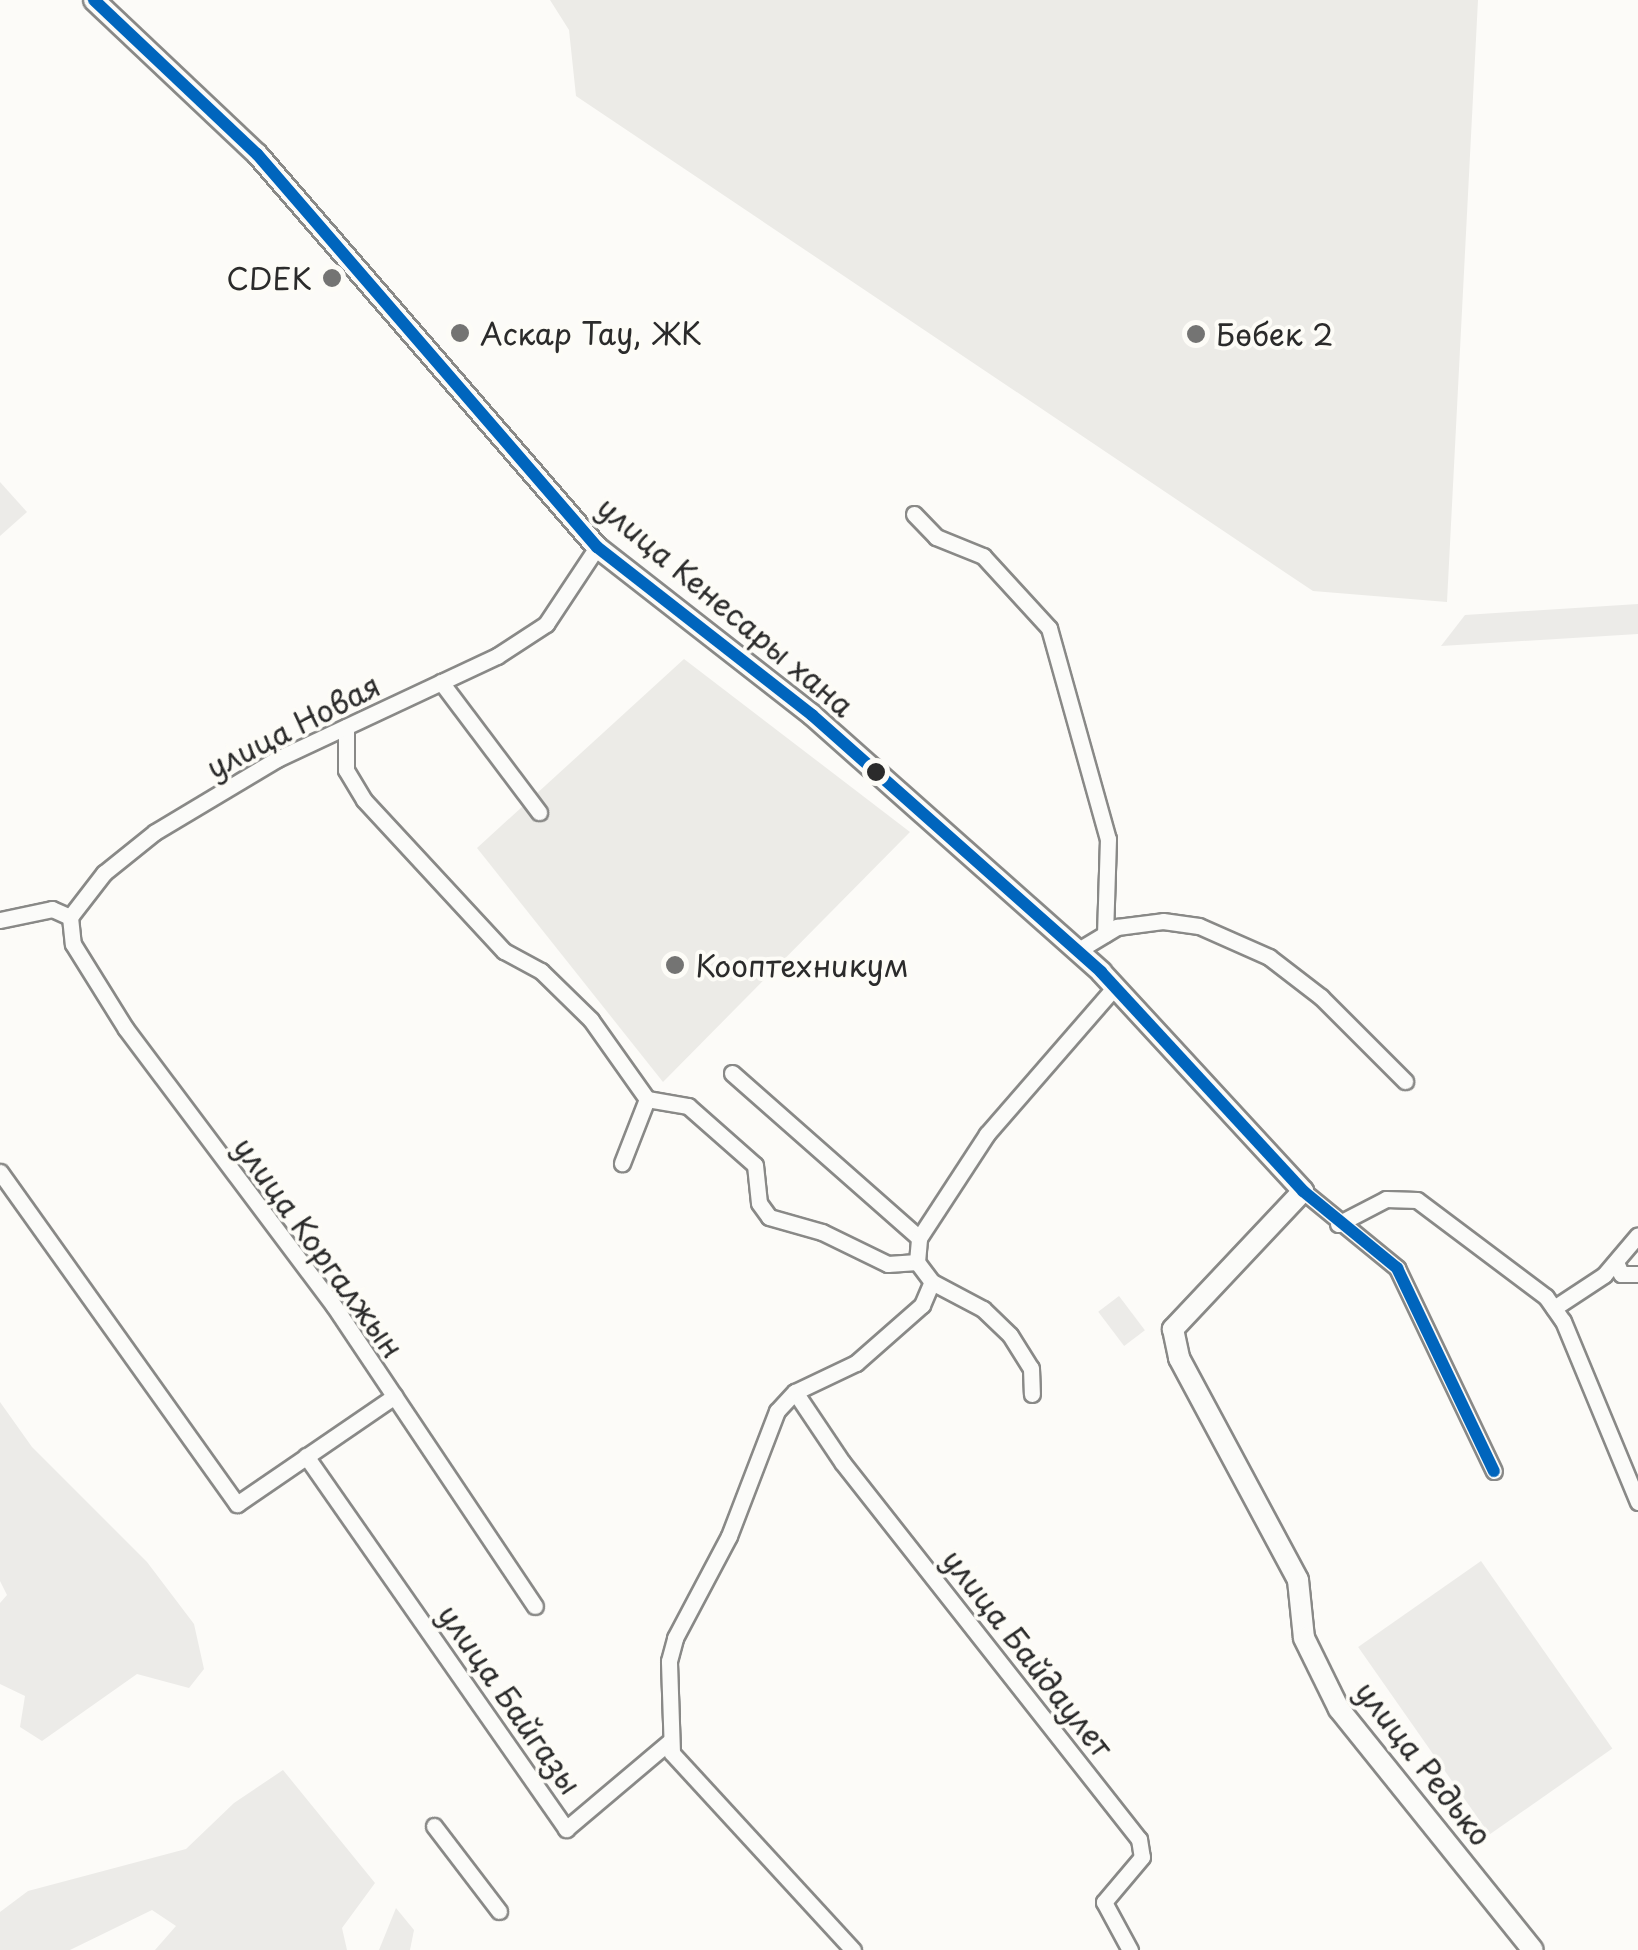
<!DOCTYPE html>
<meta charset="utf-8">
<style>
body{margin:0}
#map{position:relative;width:1638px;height:1950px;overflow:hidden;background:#fcfbf8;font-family:"Playpen Sans",sans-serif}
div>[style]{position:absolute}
.built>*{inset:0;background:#ecebe7}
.green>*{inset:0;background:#ecebe8;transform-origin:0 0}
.roads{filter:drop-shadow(2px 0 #898987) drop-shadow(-2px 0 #898987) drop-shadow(0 2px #898987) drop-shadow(0 -2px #898987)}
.minor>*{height:15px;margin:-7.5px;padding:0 7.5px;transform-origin:7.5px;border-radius:7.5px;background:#fbfbf9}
.tertiary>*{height:20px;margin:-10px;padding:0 10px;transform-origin:10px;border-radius:10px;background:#fbfbf9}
.bus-1>*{height:12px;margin:-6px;padding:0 6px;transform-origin:6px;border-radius:6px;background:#0065bd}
.dots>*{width:28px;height:28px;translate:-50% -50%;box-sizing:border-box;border:5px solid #fdfcf7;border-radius:50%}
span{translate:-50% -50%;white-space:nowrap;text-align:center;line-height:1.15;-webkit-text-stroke:8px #fdfcf7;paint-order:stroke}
.poi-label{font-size:30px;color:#2b2b2b}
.right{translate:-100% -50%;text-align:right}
.left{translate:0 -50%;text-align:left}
.street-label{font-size:30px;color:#2b2b2b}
</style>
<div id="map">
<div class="built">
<div style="clip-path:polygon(550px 0,1478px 0,1447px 602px,1313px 591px,1286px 573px,576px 96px,569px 30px)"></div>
<div style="clip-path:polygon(684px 659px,910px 832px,663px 1082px,477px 848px)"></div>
</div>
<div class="green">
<div style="clip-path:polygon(0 482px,27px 512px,0 536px)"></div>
<div style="clip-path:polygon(1638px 604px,1638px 634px,1441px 646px,1465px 615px)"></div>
<div style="left:1119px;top:1296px;width:43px;height:26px;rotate:53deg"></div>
<div style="clip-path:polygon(0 1402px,32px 1447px,147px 1562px,194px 1624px,204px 1669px,189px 1688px,137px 1674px,42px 1741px,20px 1727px,25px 1696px,0 1684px,0 1603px,7px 1595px,0 1581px)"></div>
<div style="left:1481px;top:1561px;width:229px;height:150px;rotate:55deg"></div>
<div style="clip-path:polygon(283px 1770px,375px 1883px,342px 1928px,347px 1950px,155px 1950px,176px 1926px,152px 1910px,70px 1950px,0 1950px,0 1912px,28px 1891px,186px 1849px,234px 1803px)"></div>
<div style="clip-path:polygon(396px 1908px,414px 1930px,410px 1950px,379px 1950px)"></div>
</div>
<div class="roads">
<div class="minor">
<div style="left:914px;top:514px;width:32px;rotate:46deg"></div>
<div style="left:936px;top:537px;width:51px;rotate:22deg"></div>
<div style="left:983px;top:556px;width:98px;rotate:47.5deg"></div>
<div style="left:1049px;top:628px;width:219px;rotate:74.4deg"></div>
<div style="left:1108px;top:839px;width:95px;rotate:91.8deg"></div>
<div style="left:441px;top:682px;width:163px;rotate:53deg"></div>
<div style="left:346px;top:727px;width:43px;rotate:90deg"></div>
<div style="left:346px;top:770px;width:35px;rotate:59deg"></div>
<div style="left:364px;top:800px;width:206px;rotate:47.2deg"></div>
<div style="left:504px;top:951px;width:42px;rotate:28.4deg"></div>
<div style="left:541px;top:971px;width:70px;rotate:44.4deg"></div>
<div style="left:591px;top:1020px;width:97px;rotate:54.7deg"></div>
<div style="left:647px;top:1099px;width:69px;rotate:111.3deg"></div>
<div style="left:70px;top:917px;width:27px;rotate:84deg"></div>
<div style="left:73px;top:944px;width:100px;rotate:58.1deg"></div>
<div style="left:126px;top:1029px;width:346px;rotate:53.1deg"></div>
<div style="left:334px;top:1306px;width:361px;rotate:56.2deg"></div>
<div style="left:0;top:920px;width:53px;rotate:-11.9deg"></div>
<div style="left:52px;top:909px;width:20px;rotate:24deg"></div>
<div style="left:70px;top:917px;width:56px;rotate:-52.3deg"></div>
<div style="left:104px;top:873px;width:65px;rotate:-38.8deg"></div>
<div style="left:155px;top:832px;width:142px;rotate:-30.9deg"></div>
<div style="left:277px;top:759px;width:243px;rotate:-25.1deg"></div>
<div style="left:497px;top:656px;width:59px;rotate:-33.1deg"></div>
<div style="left:546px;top:624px;width:92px;rotate:-56.5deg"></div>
<div style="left:1077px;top:951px;width:47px;rotate:-31deg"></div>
<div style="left:1117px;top:927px;width:46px;rotate:-7.4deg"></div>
<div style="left:1163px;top:921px;width:36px;rotate:8deg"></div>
<div style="left:1199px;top:926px;width:77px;rotate:23.9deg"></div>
<div style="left:1269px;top:957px;width:66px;rotate:37.6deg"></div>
<div style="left:1321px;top:997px;width:119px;rotate:45deg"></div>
<div style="left:732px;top:1073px;width:249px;rotate:41.4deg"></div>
<div style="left:647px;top:1099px;width:42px;rotate:9.7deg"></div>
<div style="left:688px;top:1106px;width:89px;rotate:41.4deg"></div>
<div style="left:755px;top:1165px;width:38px;rotate:84deg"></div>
<div style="left:759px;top:1203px;width:17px;rotate:54deg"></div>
<div style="left:769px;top:1217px;width:55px;rotate:15.8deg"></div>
<div style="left:822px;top:1232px;width:73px;rotate:25.9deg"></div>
<div style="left:888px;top:1264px;width:29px;rotate:-4deg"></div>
<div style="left:0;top:1172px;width:408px;rotate:54.5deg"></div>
<div style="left:237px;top:1504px;width:191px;rotate:-34.4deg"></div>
<div style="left:1303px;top:1191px;width:122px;rotate:39.3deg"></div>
<div style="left:1397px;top:1268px;width:225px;rotate:64.5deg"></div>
<div style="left:1338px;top:1224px;width:54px;rotate:-27.5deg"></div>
<div style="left:1386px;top:1199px;width:31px;rotate:2deg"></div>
<div style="left:1417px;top:1200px;width:161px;rotate:36.9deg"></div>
<div style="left:1546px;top:1297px;width:29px;rotate:55deg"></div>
<div style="left:1563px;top:1321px;width:196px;rotate:67.5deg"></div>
<div style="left:1616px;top:1262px;width:13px;rotate:67deg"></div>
<div style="left:1621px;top:1274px;width:17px"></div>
<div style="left:932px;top:1282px;width:58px;rotate:27.9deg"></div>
<div style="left:983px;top:1309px;width:37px;rotate:44deg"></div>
<div style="left:1010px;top:1335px;width:39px;rotate:58deg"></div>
<div style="left:1031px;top:1368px;width:26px;rotate:88deg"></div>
<div style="left:1554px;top:1308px;width:60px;rotate:-33.4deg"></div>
<div style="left:1604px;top:1275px;width:52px;rotate:-49.6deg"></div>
<div style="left:795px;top:1392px;width:84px;rotate:56.1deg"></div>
<div style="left:842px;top:1462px;width:480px;rotate:51.8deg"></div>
<div style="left:1139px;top:1839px;width:18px;rotate:81deg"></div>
<div style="left:1142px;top:1857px;width:59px;rotate:130.2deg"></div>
<div style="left:1104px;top:1902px;width:55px;rotate:61.6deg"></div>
<div style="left:306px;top:1456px;width:455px;rotate:55.1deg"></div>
<div style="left:566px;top:1829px;width:136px;rotate:-40.2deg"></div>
<div style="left:434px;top:1826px;width:107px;rotate:52.6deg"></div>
<div style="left:853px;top:1950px;width:268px;rotate:-132.6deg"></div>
<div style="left:672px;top:1753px;width:92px;rotate:-91.9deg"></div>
<div style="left:669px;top:1661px;width:24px;rotate:-75deg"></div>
<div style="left:675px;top:1638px;width:115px;rotate:-62.1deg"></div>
<div style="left:729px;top:1536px;width:134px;rotate:-69deg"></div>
<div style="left:777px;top:1411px;width:26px;rotate:-47deg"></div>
<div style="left:795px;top:1392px;width:68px;rotate:-25.4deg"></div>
<div style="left:856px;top:1363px;width:88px;rotate:-41.3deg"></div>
<div style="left:922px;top:1305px;width:25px;rotate:-67deg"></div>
<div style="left:932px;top:1282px;width:25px;rotate:-127deg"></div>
<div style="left:917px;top:1262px;width:24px;rotate:-85deg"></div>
<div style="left:919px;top:1238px;width:124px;rotate:-56.8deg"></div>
<div style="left:987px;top:1134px;width:195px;rotate:-49deg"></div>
</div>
<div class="tertiary">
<div style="left:94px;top:0;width:224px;rotate:43.4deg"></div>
<div style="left:257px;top:154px;width:520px;rotate:49.14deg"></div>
<div style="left:597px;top:547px;width:273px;rotate:38deg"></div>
<div style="left:812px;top:715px;width:387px;rotate:41.6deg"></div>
<div style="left:1101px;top:972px;width:298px;rotate:47.3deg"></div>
<div style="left:1303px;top:1191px;width:190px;rotate:133.3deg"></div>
<div style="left:1173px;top:1329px;width:30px;rotate:78deg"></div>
<div style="left:1179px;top:1358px;width:252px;rotate:61.8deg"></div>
<div style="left:1298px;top:1580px;width:58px;rotate:84.1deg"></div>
<div style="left:1304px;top:1638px;width:79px;rotate:63.8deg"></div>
<div style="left:1339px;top:1709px;width:309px;rotate:51.2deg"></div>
</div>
</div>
<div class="bus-1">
<div style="left:94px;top:0;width:224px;rotate:43.4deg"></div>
<div style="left:257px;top:154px;width:520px;rotate:49.14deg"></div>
<div style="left:597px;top:547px;width:273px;rotate:38deg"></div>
<div style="left:812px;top:715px;width:387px;rotate:41.6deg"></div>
<div style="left:1101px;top:972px;width:298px;rotate:47.3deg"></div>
<div style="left:1303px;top:1191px;width:122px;rotate:39.3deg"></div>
<div style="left:1397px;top:1268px;width:225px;rotate:64.5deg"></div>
</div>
<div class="dots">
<div style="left:332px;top:278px;background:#747473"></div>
<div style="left:460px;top:333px;background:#747473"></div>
<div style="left:1196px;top:334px;background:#747473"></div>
<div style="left:876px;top:772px;background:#2b2b2b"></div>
<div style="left:675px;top:965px;background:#747473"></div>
</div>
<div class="poi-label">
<span class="right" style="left:312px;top:278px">CDEK</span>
<span class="left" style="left:480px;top:333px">Аскар Тау, ЖК</span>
<span class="left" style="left:1216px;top:334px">Бөбек 2</span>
<span class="left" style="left:695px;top:965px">Кооптехникум</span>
</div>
<div class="street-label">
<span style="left:726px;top:606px;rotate:40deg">улица Кенесары хана</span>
<span style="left:293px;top:726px;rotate:-27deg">улица Новая</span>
<span style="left:319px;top:1247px;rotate:54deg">улица Коргалжын</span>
<span style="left:1028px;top:1653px;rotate:52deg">улица Байдаулет</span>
<span style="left:510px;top:1699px;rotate:55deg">улица Байгазы</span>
<span style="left:1424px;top:1763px;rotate:52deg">улица Редько</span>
</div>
</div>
